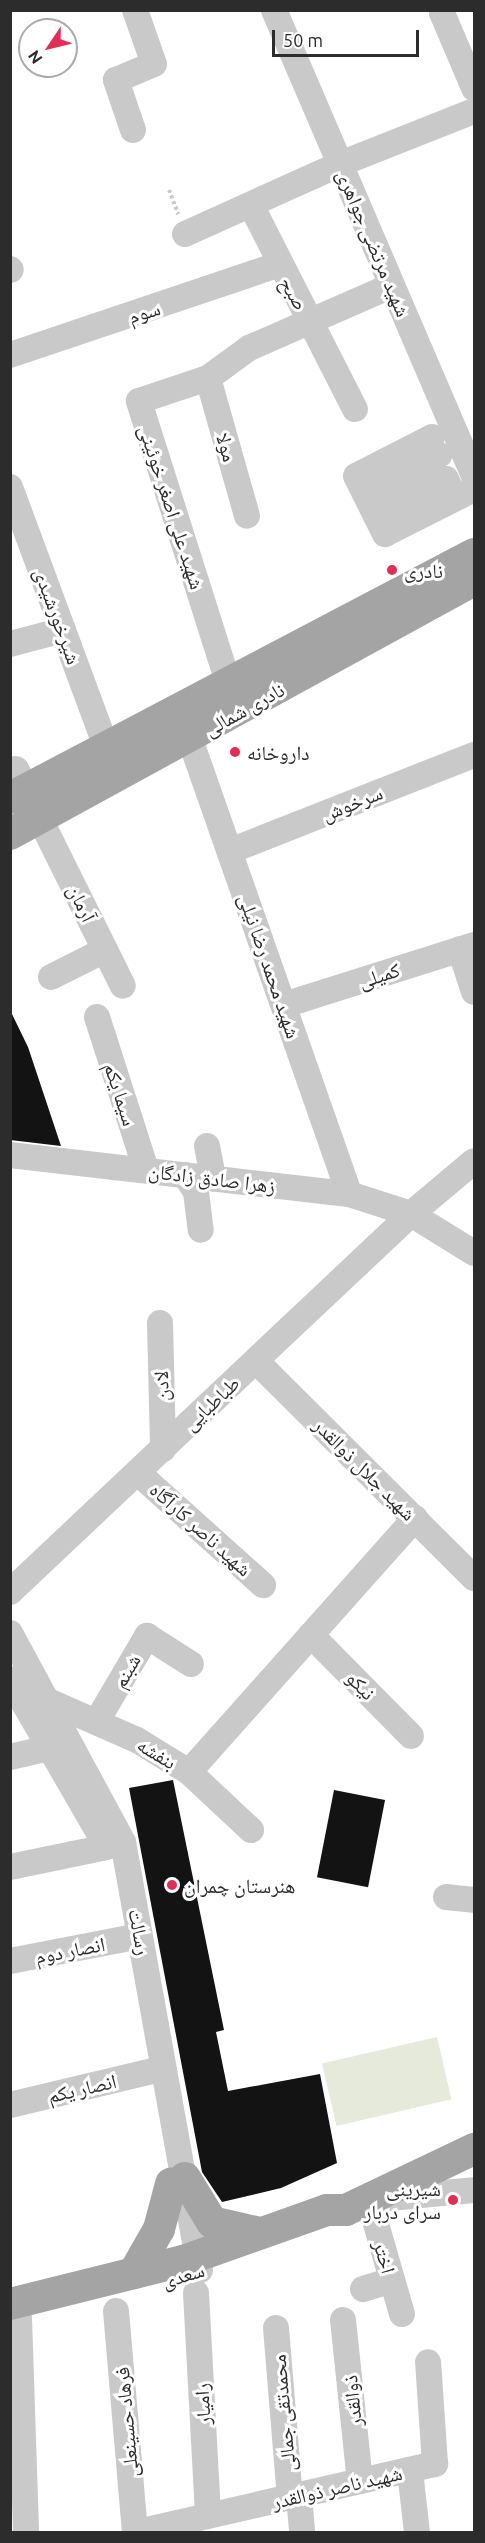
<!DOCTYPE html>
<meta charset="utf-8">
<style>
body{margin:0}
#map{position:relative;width:485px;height:2543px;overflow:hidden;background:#fff;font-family:Ubuntu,"Noto Naskh Arabic",sans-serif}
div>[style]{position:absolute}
.green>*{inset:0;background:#e5eada;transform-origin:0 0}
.building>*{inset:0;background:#131313;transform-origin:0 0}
.path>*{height:4px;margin-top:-2px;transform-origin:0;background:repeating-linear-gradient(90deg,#c9c9c9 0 3px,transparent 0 6px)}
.minor>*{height:26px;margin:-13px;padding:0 13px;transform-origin:13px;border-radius:13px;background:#c9c9c9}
.major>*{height:32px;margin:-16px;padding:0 16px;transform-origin:16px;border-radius:16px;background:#a4a4a4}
.dots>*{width:16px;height:16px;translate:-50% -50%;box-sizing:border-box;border:3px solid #fff;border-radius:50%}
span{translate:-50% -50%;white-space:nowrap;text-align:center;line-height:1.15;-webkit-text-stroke:6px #fff;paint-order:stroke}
.street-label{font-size:20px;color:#2c2c2c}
.poi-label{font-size:20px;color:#2c2c2c}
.left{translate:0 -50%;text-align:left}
.right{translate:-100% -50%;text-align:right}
.frame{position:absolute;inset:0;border:12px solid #2c2c2c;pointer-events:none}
.north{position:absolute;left:18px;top:18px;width:60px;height:60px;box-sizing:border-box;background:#fff;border:2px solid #ababab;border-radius:50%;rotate:235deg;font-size:16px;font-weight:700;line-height:24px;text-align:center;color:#2c2c2c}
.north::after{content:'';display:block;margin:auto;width:21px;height:27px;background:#e52c54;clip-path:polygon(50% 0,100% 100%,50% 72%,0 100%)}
.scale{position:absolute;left:272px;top:30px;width:147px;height:27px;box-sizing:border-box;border:3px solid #2c2c2c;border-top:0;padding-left:8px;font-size:18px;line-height:21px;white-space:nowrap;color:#2c2c2c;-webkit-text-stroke:4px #fff;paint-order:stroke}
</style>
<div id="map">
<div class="green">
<div style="left:437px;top:2037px;width:64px;height:118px;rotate:77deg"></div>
</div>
<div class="building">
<div style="clip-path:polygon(10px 1010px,28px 1047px,61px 1146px,10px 1140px)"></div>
<div style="clip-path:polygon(173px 1780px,224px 2030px,216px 2032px,228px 2091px,320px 2074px,337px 2163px,281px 2188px,222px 2202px,202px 2172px,129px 1788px)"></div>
<div style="left:334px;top:1790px;width:52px;height:89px;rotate:11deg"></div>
</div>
<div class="path">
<div style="left:169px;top:190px;width:26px;rotate:69deg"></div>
</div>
<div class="minor">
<div style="left:274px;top:10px;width:507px;rotate:66.77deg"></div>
<div style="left:442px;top:13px;width:82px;rotate:66.9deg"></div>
<div style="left:133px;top:130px;width:53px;rotate:-108.8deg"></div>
<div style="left:116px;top:80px;width:41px;rotate:-22.8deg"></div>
<div style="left:154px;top:64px;width:57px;rotate:-109.4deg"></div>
<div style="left:251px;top:205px;width:229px;rotate:63deg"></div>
<div style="left:185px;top:234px;width:170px;rotate:-24.3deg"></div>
<div style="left:340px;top:164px;width:144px;rotate:-21.6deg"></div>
<div style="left:10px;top:269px;width:1px;rotate:45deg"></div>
<div style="left:10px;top:355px;width:282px;rotate:-18.6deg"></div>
<div style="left:208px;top:378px;width:143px;rotate:74.2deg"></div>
<div style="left:432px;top:437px;width:85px;rotate:152.8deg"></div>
<div style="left:356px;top:476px;width:65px;rotate:63.4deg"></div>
<div style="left:385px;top:534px;width:100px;rotate:-26.8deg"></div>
<div style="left:10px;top:487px;width:276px;rotate:69.7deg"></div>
<div style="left:365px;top:494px;width:84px;rotate:-27.8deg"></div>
<div style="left:376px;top:516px;width:79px;rotate:-27.9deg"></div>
<div style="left:446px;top:479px;width:21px;rotate:65deg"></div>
<div style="left:10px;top:644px;width:55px;rotate:-14.8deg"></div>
<div style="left:228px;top:682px;width:295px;rotate:-107.6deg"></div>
<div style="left:139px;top:401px;width:73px;rotate:-18.4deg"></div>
<div style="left:208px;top:378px;width:51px;rotate:-36.2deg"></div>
<div style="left:249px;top:348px;width:155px;rotate:-23.6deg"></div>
<div style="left:190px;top:739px;width:482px;rotate:70.7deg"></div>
<div style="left:16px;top:769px;width:22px;rotate:63deg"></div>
<div style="left:40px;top:819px;width:186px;rotate:63.6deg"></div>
<div style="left:230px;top:851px;width:262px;rotate:-21.5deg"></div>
<div style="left:460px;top:949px;width:45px;rotate:72deg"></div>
<div style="left:51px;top:977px;width:60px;rotate:-26.6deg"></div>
<div style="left:284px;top:1005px;width:199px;rotate:-17.5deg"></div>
<div style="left:97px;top:1017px;width:161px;rotate:72.2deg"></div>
<div style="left:207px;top:1146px;width:33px;rotate:79deg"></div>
<div style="left:10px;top:1155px;width:341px;rotate:6.6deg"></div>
<div style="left:349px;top:1194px;width:65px;rotate:17.9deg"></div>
<div style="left:411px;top:1214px;width:74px;rotate:31.8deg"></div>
<div style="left:185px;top:1175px;width:20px;rotate:57deg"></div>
<div style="left:196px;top:1192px;width:38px;rotate:83deg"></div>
<div style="left:160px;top:1323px;width:126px;rotate:88.6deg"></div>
<div style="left:256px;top:1361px;width:308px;rotate:44.9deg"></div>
<div style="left:138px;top:1473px;width:168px;rotate:41.9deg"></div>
<div style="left:10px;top:1592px;width:551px;rotate:-43.31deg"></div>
<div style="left:411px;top:1214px;width:82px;rotate:-40.1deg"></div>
<div style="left:10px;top:1633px;width:238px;rotate:61.6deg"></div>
<div style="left:123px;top:1842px;width:435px;rotate:79.8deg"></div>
<div style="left:311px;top:1635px;width:142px;rotate:45.3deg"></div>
<div style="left:10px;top:1679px;width:192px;rotate:60deg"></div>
<div style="left:48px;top:1701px;width:97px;rotate:23.7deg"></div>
<div style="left:137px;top:1740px;width:61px;rotate:31.6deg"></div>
<div style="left:189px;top:1772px;width:85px;rotate:43.1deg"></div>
<div style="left:97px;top:1721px;width:99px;rotate:-59.5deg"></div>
<div style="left:147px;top:1636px;width:52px;rotate:32.5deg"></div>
<div style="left:10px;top:1757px;width:40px;rotate:-13deg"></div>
<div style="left:189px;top:1772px;width:340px;rotate:-48.3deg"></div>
<div style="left:10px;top:1867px;width:99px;rotate:-11.7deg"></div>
<div style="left:446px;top:1897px;width:28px;rotate:6deg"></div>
<div style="left:10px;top:1961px;width:121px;rotate:-10.9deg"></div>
<div style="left:10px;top:2105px;width:147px;rotate:-13.4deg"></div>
<div style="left:363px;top:2289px;width:30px;rotate:-17deg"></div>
<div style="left:196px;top:2293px;width:223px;rotate:86.9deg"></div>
<div style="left:116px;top:2311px;width:222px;rotate:85.1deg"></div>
<div style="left:402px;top:2314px;width:119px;rotate:-106.1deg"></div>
<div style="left:369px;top:2200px;width:105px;rotate:-5.4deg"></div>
<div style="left:19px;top:2318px;width:214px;rotate:88.1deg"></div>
<div style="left:343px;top:2320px;width:162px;rotate:84deg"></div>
<div style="left:276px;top:2328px;width:170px;rotate:85.3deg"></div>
<div style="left:410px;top:2471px;width:61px;rotate:83.5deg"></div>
<div style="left:299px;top:2496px;width:36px;rotate:85deg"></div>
<div style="left:138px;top:2532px;width:305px;rotate:-12.9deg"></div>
<div style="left:435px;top:2464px;width:102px;rotate:-93.9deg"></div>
</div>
<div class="major">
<div style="left:10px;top:798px;width:524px;rotate:-27.74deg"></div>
<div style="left:10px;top:834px;width:529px;rotate:-28.7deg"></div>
<div style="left:185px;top:2178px;width:52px;rotate:58.5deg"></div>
<div style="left:212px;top:2222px;width:49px;rotate:12.9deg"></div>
<div style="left:134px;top:2273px;width:51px;rotate:-60.4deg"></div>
<div style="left:159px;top:2229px;width:47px;rotate:-75.1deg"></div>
<div style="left:10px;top:2304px;width:178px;rotate:-14deg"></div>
<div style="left:183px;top:2261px;width:153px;rotate:-19.5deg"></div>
<div style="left:327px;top:2210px;width:19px"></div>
<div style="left:346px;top:2210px;width:142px;rotate:-25.5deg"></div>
</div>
<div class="dots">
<div style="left:392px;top:570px;background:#e52c54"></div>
<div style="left:235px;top:752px;background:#e52c54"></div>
<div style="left:172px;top:1885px;background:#e52c54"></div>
<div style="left:453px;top:2200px;background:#e52c54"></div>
</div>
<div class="street-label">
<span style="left:374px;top:243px;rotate:67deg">شهید مرتضی جواهری</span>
<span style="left:294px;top:293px;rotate:58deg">صبح</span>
<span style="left:144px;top:312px;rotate:-18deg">سوم</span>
<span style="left:227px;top:447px;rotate:74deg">مولا</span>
<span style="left:172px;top:507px;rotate:72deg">شهید علی اصغر خوئینی</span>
<span style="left:58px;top:616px;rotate:70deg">شیرخورشیدی</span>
<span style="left:244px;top:709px;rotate:-29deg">نادری شمالی</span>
<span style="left:352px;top:803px;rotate:-22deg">سرخوش</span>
<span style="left:82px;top:903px;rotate:64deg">آرمان</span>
<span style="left:270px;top:966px;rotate:71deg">شهید محمد رضا نیلی</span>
<span style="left:379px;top:975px;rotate:-18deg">کمیلی</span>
<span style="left:121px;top:1094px;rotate:72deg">سیما یکم</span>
<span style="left:212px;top:1178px;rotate:7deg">زهرا صادق زادگان</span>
<span style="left:161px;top:1386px;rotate:-92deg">لادن</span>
<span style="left:211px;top:1403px;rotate:-43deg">طباطبایی</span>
<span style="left:365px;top:1469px;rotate:45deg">شهید جلال ذوالقدر</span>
<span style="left:201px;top:1529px;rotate:42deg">شهید ناصر کارآگاه</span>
<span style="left:126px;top:1671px;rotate:-60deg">شبنم</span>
<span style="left:361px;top:1685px;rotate:45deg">نیکو</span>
<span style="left:157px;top:1753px;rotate:31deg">بنفشه</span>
<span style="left:140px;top:1932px;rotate:79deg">رسالت</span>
<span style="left:70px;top:1950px;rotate:-11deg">انصار دوم</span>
<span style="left:82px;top:2088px;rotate:-13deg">انصار یکم</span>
<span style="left:385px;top:2257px;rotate:74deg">اختر</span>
<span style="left:183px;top:2275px;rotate:-17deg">سعدی</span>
<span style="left:352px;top:2401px;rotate:-96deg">ذوالقدر</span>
<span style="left:202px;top:2404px;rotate:-93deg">رامیار</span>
<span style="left:283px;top:2413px;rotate:-95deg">محمدتقی جمالی</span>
<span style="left:126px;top:2422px;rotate:-95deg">فرهاد حسینعلی</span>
<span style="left:337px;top:2487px;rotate:-13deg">شهید ناصر ذوالقدر</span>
</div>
<div class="poi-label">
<span class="left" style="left:404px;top:570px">نادری</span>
<span class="left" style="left:247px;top:752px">داروخانه</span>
<span class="left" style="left:184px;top:1885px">هنرستان چمران</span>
<span class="right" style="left:441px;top:2200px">شیرینی<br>سرای دربار</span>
</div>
<div class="frame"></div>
<div class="north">N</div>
<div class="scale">50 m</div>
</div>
